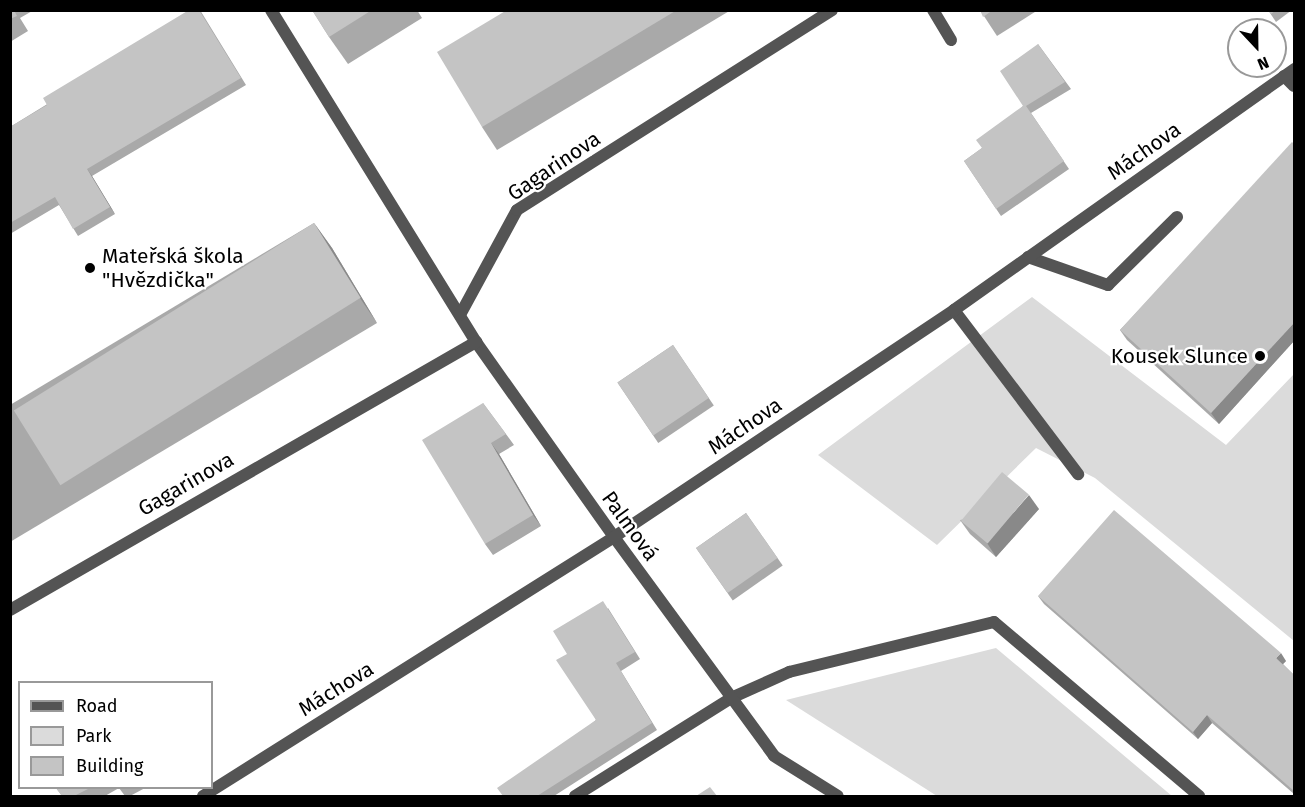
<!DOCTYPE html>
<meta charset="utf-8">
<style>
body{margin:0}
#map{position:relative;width:1305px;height:807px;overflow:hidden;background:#fff;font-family:"Fira Sans",sans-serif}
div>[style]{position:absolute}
.green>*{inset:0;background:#dbdbdb}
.lane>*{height:12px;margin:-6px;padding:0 6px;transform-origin:6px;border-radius:6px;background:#545454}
.street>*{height:12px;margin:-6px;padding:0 6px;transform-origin:6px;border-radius:6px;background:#545454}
.wall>*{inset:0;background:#a9a9a9;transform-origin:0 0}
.shaded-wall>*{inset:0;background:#898989}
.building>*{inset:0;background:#c4c4c4;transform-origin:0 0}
.dots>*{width:16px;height:16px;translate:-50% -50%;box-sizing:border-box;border:3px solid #fff;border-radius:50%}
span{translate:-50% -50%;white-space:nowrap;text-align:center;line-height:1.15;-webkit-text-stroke:4.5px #fff;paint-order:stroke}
.street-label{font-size:21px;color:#000}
.poi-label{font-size:21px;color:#000}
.left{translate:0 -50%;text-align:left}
.right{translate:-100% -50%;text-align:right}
.frame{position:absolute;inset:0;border:12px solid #000;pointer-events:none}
.legend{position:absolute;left:18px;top:681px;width:195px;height:108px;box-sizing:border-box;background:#fff;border:2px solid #999;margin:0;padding:8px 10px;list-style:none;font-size:18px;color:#000}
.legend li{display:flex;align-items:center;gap:12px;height:30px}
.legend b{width:30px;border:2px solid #999}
.north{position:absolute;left:1227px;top:18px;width:60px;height:60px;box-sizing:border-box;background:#fff;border:2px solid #999;border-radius:50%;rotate:158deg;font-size:16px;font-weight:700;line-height:24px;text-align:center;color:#000}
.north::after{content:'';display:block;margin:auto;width:21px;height:27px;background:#000;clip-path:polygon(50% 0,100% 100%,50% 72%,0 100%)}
</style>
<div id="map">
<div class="green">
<div style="clip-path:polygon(1032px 297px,1226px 445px,1294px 374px,1294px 641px,1095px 478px,1036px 448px,937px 545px,818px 455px)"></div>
<div style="clip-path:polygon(996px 648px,1172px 796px,937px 796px,786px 700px)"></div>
</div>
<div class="lane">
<div style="left:933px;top:10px;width:35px;rotate:59deg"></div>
<div style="left:1284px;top:76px;width:14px;rotate:45deg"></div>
<div style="left:1028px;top:257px;width:85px;rotate:19.3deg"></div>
<div style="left:1108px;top:285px;width:97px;rotate:-44.6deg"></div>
<div style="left:954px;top:310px;width:206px;rotate:52.9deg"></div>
<div style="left:575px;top:796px;width:184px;rotate:-32.1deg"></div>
<div style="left:731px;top:698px;width:64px;rotate:-24.1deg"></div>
<div style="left:789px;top:672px;width:211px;rotate:-13.7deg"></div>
<div style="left:994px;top:622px;width:269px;rotate:40.3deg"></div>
</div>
<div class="street">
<div style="left:271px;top:10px;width:390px;rotate:58.3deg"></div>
<div style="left:476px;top:342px;width:239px;rotate:54.7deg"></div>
<div style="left:614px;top:537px;width:271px;rotate:53.8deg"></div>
<div style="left:774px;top:756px;width:75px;rotate:32deg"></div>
<div style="left:460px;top:315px;width:119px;rotate:-61.5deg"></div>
<div style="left:517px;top:210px;width:373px;rotate:-32.4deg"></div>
<div style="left:10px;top:610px;width:538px;rotate:-29.9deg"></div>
<div style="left:203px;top:796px;width:486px;rotate:-32.2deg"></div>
<div style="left:614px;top:537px;width:409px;rotate:-33.7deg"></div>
<div style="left:954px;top:310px;width:417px;rotate:-35.3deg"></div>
</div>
<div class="wall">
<div style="clip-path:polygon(10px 10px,34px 10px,20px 18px,28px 31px,10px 42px)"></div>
<div style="clip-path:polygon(200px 10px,246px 85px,92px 176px,115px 214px,78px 236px,59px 205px,10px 234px,10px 127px)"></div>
<div style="clip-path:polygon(312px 10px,417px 10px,422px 18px,348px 64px,329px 37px)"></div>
<div style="clip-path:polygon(507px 10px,731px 10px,497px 150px,482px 127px)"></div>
<div style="clip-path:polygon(980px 10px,1038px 10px,997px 36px)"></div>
<div style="clip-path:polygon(1268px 10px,1292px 10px,1276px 22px)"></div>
<div style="clip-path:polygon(1038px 44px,1071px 89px,1031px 113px,1069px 169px,1001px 216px,964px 161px,982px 148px,1023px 106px)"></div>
<div style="clip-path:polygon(1294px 144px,1294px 341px,1219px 424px,1127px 340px,1120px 330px)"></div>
<div style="clip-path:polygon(314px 223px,332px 248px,377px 323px,10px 542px,10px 405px)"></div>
<div style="left:673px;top:345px;width:73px;height:67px;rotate:56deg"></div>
<div style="clip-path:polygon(483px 403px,514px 445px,499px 454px,541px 526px,493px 555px,485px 544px)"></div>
<div style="clip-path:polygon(1039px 509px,996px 557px,970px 534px,960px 520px)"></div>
<div style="left:746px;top:513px;width:64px;height:61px;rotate:55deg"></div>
<div style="clip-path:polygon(1038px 596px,1286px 661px,1283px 664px,1294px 675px,1294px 794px,1212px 723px,1198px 739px,1044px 604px)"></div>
<div style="clip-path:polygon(608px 608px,640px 659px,621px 671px,657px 730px,554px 796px,503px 796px,596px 720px,567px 654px)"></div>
<div style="clip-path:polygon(56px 788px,145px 788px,130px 796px,125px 796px,119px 788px,105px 796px,62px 796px)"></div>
</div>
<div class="shaded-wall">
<div style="clip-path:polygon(87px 169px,92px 176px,115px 214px,110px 207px)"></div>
<div style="clip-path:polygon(314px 223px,332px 248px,377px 323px,360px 298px)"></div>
<div style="clip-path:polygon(1294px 323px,1294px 341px,1219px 424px,1211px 413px)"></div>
<div style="clip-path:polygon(491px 443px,499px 454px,541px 526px,533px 515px)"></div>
<div style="clip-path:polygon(1029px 495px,1039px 509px,996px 557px,987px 543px)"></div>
<div style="clip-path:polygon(1281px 653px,1286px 661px,1281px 666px,1276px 658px)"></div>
<div style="clip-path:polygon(1207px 715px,1212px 723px,1198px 739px,1193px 732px)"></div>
</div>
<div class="building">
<div style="clip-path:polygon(10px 10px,14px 10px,17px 16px,10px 19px)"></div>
<div style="clip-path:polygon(189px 10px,199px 10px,241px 78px,87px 169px,110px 207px,73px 229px,55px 197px,10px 223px,10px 127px,47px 105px,43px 98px)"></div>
<div style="clip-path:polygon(312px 10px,372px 10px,329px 37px)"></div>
<div style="clip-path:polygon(507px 10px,677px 10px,482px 127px,437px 52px)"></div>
<div style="clip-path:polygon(980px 10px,993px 10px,983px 17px)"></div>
<div style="clip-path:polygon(1268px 10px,1276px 10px,1271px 14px)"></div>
<div style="clip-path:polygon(1038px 44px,1065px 82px,1026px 106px,1064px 161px,996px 209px,964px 161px,982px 148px,976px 140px,1023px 106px,1000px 71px)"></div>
<div style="clip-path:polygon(1292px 142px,1294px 144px,1294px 323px,1211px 413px,1120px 330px)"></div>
<div style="left:314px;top:223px;width:88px;height:354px;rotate:58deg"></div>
<div style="left:673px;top:345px;width:64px;height:67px;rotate:56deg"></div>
<div style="clip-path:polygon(483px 403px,506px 434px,491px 443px,533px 515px,485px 544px,422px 440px)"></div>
<div style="left:1002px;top:472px;width:35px;height:64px;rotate:40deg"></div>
<div style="clip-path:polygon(1114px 510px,1281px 653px,1276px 658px,1294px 675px,1294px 791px,1207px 715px,1193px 732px,1038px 596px)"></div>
<div style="left:746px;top:513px;width:55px;height:61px;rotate:55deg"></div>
<div style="clip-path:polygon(603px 601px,635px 652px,616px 663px,652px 723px,537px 796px,503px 796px,497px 788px,596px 720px,556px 660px,567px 654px,553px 631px)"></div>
<div style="clip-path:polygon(710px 787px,717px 796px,696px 796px)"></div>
<div style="clip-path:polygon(56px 788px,90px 788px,74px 796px,62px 796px)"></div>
</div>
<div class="dots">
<div style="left:90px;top:268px;background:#000"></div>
<div style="left:1260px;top:356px;background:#000"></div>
</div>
<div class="street-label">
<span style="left:1144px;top:151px;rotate:-35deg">Máchova</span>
<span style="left:554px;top:166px;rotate:-34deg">Gagarinova</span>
<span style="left:745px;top:426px;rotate:-34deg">Máchova</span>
<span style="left:186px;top:484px;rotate:-30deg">Gagarinova</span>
<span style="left:630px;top:526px;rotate:54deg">Palmová</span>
<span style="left:336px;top:689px;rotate:-32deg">Máchova</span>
</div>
<div class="poi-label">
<span class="left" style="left:102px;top:268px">Mateřská škola<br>"Hvězdička"</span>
<span class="right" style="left:1248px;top:356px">Kousek Slunce</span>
</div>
<div class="frame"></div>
<ul class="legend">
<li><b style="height:8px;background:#545454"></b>Road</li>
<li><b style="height:16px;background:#dbdbdb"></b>Park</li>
<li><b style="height:16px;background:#c4c4c4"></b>Building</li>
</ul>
<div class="north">N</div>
</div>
